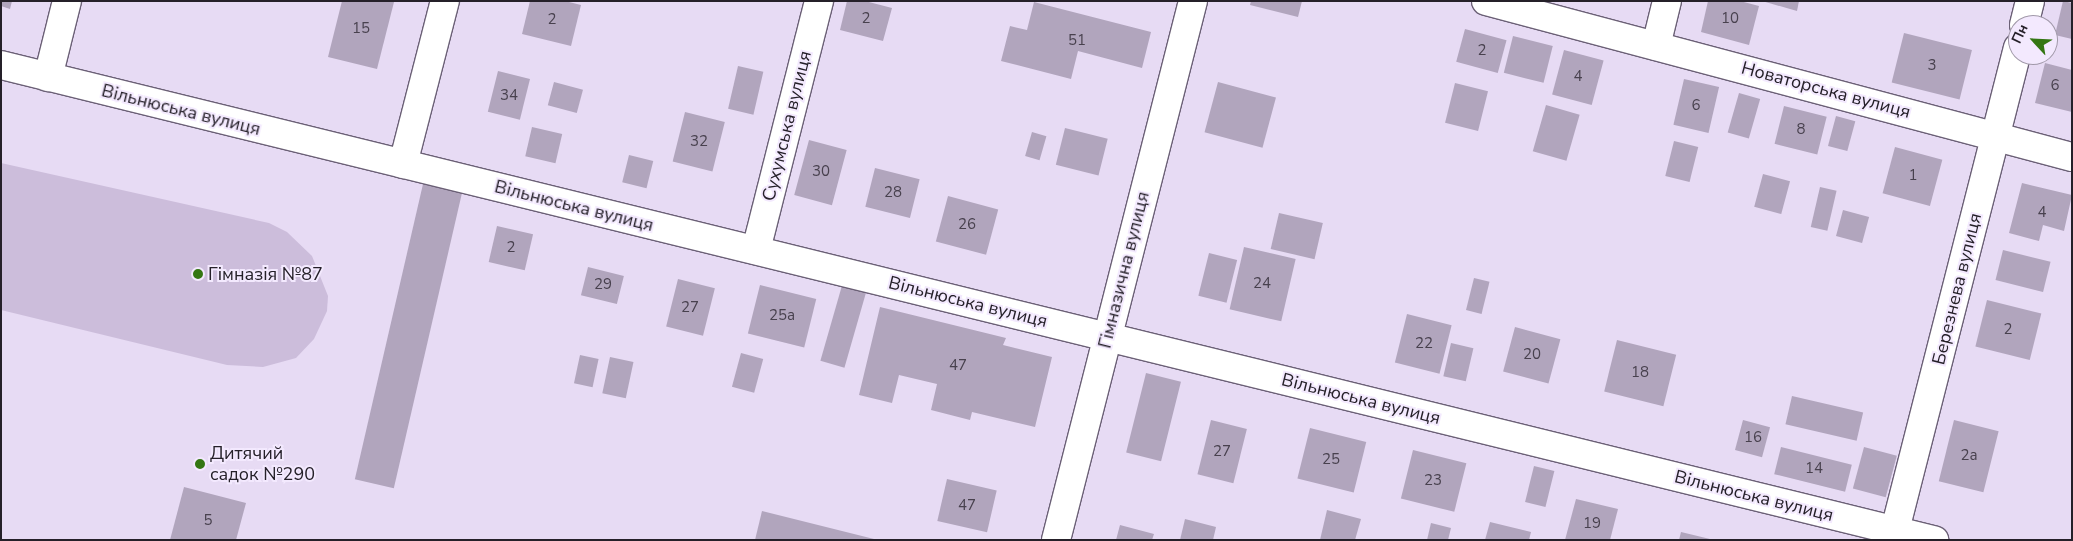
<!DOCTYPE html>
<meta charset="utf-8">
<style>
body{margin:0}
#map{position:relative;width:2073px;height:541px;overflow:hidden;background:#e7dbf4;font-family:"Nunito Sans",sans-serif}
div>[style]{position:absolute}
.green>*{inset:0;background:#ccbddb}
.building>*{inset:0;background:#b1a5bd;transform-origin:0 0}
.roads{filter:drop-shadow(1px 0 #6b6076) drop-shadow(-1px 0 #6b6076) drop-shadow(0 1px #6b6076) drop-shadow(0 -1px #6b6076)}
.minor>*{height:28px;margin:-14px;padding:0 14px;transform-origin:14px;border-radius:14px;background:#fff}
.dots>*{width:14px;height:14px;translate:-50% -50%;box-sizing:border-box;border:2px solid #f3e9fe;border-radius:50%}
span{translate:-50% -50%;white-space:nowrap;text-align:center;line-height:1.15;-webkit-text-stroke:4px #f3e9fe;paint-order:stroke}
.number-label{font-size:15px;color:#48414e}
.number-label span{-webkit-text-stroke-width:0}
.street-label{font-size:18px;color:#252029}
.poi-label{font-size:18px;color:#252029}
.left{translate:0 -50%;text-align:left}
.frame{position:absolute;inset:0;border:2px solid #252029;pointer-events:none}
.north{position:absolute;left:2008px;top:15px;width:50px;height:50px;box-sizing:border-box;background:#f3e9fe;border:1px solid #a199a9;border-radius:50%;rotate:295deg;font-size:14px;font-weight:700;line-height:20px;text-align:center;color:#252029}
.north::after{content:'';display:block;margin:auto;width:18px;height:22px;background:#347613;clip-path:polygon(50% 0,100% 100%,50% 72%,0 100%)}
</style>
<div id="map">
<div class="green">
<div style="clip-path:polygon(1px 163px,269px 223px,287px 232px,312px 256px,328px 296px,327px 311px,314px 339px,296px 358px,263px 367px,227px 365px,1px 310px)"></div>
</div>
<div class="building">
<div style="clip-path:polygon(1px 1px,12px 1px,10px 9px,1px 6px)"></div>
<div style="clip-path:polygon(342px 1px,394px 2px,377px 69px,328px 57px)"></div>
<div style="clip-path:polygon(530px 1px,565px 1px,581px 5px,571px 46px,522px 34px)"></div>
<div style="clip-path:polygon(847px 1px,865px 1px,892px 8px,883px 41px,840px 30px)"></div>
<div style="clip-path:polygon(1251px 1px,1302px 1px,1298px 17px,1250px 5px)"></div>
<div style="clip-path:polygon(1708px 1px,1740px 1px,1759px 6px,1749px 45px,1701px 32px)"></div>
<div style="clip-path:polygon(1762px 1px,1799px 1px,1797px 11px)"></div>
<div style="clip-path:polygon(2063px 1px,2072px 3px,2072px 39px,2055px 35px)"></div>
<div style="clip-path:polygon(1034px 2px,1151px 32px,1142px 68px,1078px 51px,1071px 79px,1001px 61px,1010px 26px,1027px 30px)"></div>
<div style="left:1465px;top:29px;width:43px;height:34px;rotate:15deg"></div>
<div style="left:1904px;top:33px;width:70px;height:51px;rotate:14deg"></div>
<div style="left:1513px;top:36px;width:41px;height:38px;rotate:14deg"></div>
<div style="left:1564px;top:50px;width:41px;height:46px;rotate:15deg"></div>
<div style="clip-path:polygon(2045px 63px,2072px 70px,2072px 112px,2035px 103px)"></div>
<div style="left:738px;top:66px;width:26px;height:44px;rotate:13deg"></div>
<div style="left:498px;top:71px;width:33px;height:42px;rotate:14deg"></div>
<div style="left:1684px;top:79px;width:36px;height:47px;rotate:13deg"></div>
<div style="left:554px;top:82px;width:30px;height:24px;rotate:15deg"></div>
<div style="left:1218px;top:82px;width:60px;height:52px;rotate:15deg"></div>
<div style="left:1455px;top:83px;width:34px;height:41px;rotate:14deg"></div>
<div style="left:1739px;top:93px;width:22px;height:41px;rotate:16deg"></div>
<div style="left:1546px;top:105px;width:35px;height:48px;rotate:16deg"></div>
<div style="left:1784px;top:106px;width:44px;height:39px;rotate:14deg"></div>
<div style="left:685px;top:112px;width:41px;height:51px;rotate:14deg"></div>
<div style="left:1836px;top:116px;width:20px;height:31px;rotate:15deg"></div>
<div style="left:532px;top:127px;width:31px;height:30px;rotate:13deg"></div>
<div style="left:1065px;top:128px;width:44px;height:38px;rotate:14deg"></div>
<div style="left:1032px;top:132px;width:15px;height:25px;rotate:16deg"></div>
<div style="left:809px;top:140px;width:39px;height:57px;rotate:15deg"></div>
<div style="left:1674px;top:141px;width:25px;height:36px;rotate:14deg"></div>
<div style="left:1895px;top:147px;width:49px;height:48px;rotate:15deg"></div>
<div style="left:629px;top:155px;width:25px;height:28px;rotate:14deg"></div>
<div style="left:875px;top:168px;width:46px;height:40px;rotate:14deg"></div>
<div style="left:1763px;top:174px;width:28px;height:34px;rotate:15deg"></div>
<div style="clip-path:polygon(2022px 183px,2072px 195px,2064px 231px,2043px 225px,2039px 241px,2009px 233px)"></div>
<div style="left:423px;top:184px;width:40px;height:303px;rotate:13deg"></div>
<div style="left:1820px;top:187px;width:17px;height:41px;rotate:13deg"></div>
<div style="left:948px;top:196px;width:52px;height:47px;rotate:15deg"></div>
<div style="left:1843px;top:210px;width:27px;height:27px;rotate:15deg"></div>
<div style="left:1279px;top:213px;width:45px;height:37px;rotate:13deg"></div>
<div style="left:497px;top:226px;width:37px;height:37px;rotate:13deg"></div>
<div style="left:1244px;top:247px;width:53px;height:64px;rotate:13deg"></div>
<div style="left:2003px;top:250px;width:49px;height:31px;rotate:14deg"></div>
<div style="left:1209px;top:253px;width:29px;height:44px;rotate:14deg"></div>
<div style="left:588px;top:267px;width:37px;height:29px;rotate:14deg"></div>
<div style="left:1474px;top:278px;width:16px;height:33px;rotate:14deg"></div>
<div style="left:678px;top:279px;width:38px;height:49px;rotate:14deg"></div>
<div style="left:843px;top:282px;width:25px;height:82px;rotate:16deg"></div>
<div style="left:760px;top:285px;width:58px;height:50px;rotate:14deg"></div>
<div style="left:1987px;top:300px;width:56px;height:48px;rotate:14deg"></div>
<div style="clip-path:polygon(880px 307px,1006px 338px,1003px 345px,1052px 357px,1035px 427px,972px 412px,970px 420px,931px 410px,937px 384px,899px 375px,892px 403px,859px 395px)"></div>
<div style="left:1407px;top:314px;width:46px;height:50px;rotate:14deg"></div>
<div style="left:1515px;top:327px;width:47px;height:46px;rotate:15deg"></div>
<div style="left:1617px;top:340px;width:61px;height:53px;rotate:14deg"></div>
<div style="left:1451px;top:343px;width:23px;height:34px;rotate:13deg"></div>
<div style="left:741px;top:353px;width:23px;height:35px;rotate:15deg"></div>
<div style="left:580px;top:355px;width:19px;height:29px;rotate:12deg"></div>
<div style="left:610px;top:357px;width:24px;height:37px;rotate:12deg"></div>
<div style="left:1146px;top:373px;width:36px;height:82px;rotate:14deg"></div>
<div style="left:1792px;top:396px;width:73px;height:29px;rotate:13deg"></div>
<div style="left:1211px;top:420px;width:37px;height:56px;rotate:14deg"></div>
<div style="left:1743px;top:420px;width:28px;height:31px;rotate:15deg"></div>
<div style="left:1954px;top:420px;width:46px;height:63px;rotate:14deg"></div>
<div style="left:1310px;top:428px;width:58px;height:52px;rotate:14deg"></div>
<div style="left:1781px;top:447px;width:73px;height:28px;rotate:14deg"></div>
<div style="left:1864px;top:447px;width:34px;height:43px;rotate:15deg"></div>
<div style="left:1413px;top:450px;width:55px;height:50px;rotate:14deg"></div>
<div style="left:1534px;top:466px;width:21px;height:37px;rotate:14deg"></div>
<div style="left:947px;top:479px;width:51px;height:43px;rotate:13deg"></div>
<div style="clip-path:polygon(184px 487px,246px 503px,236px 540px,170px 540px)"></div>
<div style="clip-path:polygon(1576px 499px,1618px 509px,1610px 540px,1565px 540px)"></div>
<div style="clip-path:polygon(1327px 510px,1361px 519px,1355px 540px,1320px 540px)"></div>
<div style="clip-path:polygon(762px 511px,874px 539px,874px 540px,755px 540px)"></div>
<div style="clip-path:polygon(1185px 519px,1216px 527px,1213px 540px,1180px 540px)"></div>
<div style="clip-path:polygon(1490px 522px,1531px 532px,1529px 540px,1485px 540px)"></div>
<div style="clip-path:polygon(1431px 523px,1451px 528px,1448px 540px,1427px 540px)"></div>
<div style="clip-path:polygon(1120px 525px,1154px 534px,1152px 540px,1116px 540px)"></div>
<div style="clip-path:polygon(1681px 532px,1710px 539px,1710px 540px,1679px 540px)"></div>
</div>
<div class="roads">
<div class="minor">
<div style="left:1486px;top:1px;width:606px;rotate:14.91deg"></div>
<div style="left:2024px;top:25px;width:25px;rotate:-76deg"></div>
<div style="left:1656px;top:46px;width:46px;rotate:-76.3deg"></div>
<div style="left:1px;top:65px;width:1991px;rotate:13.81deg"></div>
<div style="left:48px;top:77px;width:78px;rotate:-76deg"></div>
<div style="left:403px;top:164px;width:168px;rotate:-75.6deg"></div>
<div style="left:756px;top:250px;width:257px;rotate:-75.8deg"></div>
<div style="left:1895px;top:530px;width:498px;rotate:-75.7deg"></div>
<div style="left:1056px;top:540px;width:556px;rotate:-75.74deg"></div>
</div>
</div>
<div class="dots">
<div style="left:198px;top:274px;background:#347613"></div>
<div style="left:200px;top:464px;background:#347613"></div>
</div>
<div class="number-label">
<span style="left:866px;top:19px">2</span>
<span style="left:1730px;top:19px">10</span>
<span style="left:552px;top:20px">2</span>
<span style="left:361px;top:29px">15</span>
<span style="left:1077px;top:41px">51</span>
<span style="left:1482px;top:51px">2</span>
<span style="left:1932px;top:66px">3</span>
<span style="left:1578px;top:77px">4</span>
<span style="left:2055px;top:86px">6</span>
<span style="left:509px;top:96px">34</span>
<span style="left:1696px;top:106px">6</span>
<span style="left:1801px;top:130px">8</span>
<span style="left:699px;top:142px">32</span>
<span style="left:821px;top:172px">30</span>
<span style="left:1913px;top:176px">1</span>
<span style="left:893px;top:193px">28</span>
<span style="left:2042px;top:213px">4</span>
<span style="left:967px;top:225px">26</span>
<span style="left:511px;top:248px">2</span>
<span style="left:1262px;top:284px">24</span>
<span style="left:603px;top:285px">29</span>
<span style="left:690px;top:308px">27</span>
<span style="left:782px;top:316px">25а</span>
<span style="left:2008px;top:330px">2</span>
<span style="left:1424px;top:344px">22</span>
<span style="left:1532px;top:355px">20</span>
<span style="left:958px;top:366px">47</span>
<span style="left:1640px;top:373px">18</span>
<span style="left:1753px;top:438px">16</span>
<span style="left:1222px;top:452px">27</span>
<span style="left:1969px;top:456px">2а</span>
<span style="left:1331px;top:460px">25</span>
<span style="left:1814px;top:469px">14</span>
<span style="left:1433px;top:481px">23</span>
<span style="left:967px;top:506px">47</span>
<span style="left:208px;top:521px">5</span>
<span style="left:1592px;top:524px">19</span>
</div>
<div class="street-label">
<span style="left:1826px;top:90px;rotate:15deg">Новаторська вулиця</span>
<span style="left:181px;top:110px;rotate:14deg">Вільнюська вулиця</span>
<span style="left:787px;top:126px;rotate:-76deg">Сухумська вулиця</span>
<span style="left:574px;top:206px;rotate:14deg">Вільнюська вулиця</span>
<span style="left:1124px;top:270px;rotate:-76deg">Гімназична вулиця</span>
<span style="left:1957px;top:289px;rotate:-76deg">Березнева вулиця</span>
<span style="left:968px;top:302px;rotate:14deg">Вільнюська вулиця</span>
<span style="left:1361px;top:399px;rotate:14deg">Вільнюська вулиця</span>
<span style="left:1754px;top:496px;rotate:14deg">Вільнюська вулиця</span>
</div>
<div class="poi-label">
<span class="left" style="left:208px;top:274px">Гімназія №87</span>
<span class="left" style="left:210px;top:464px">Дитячий<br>садок №290</span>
</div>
<div class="frame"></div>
<div class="north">Пн</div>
</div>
